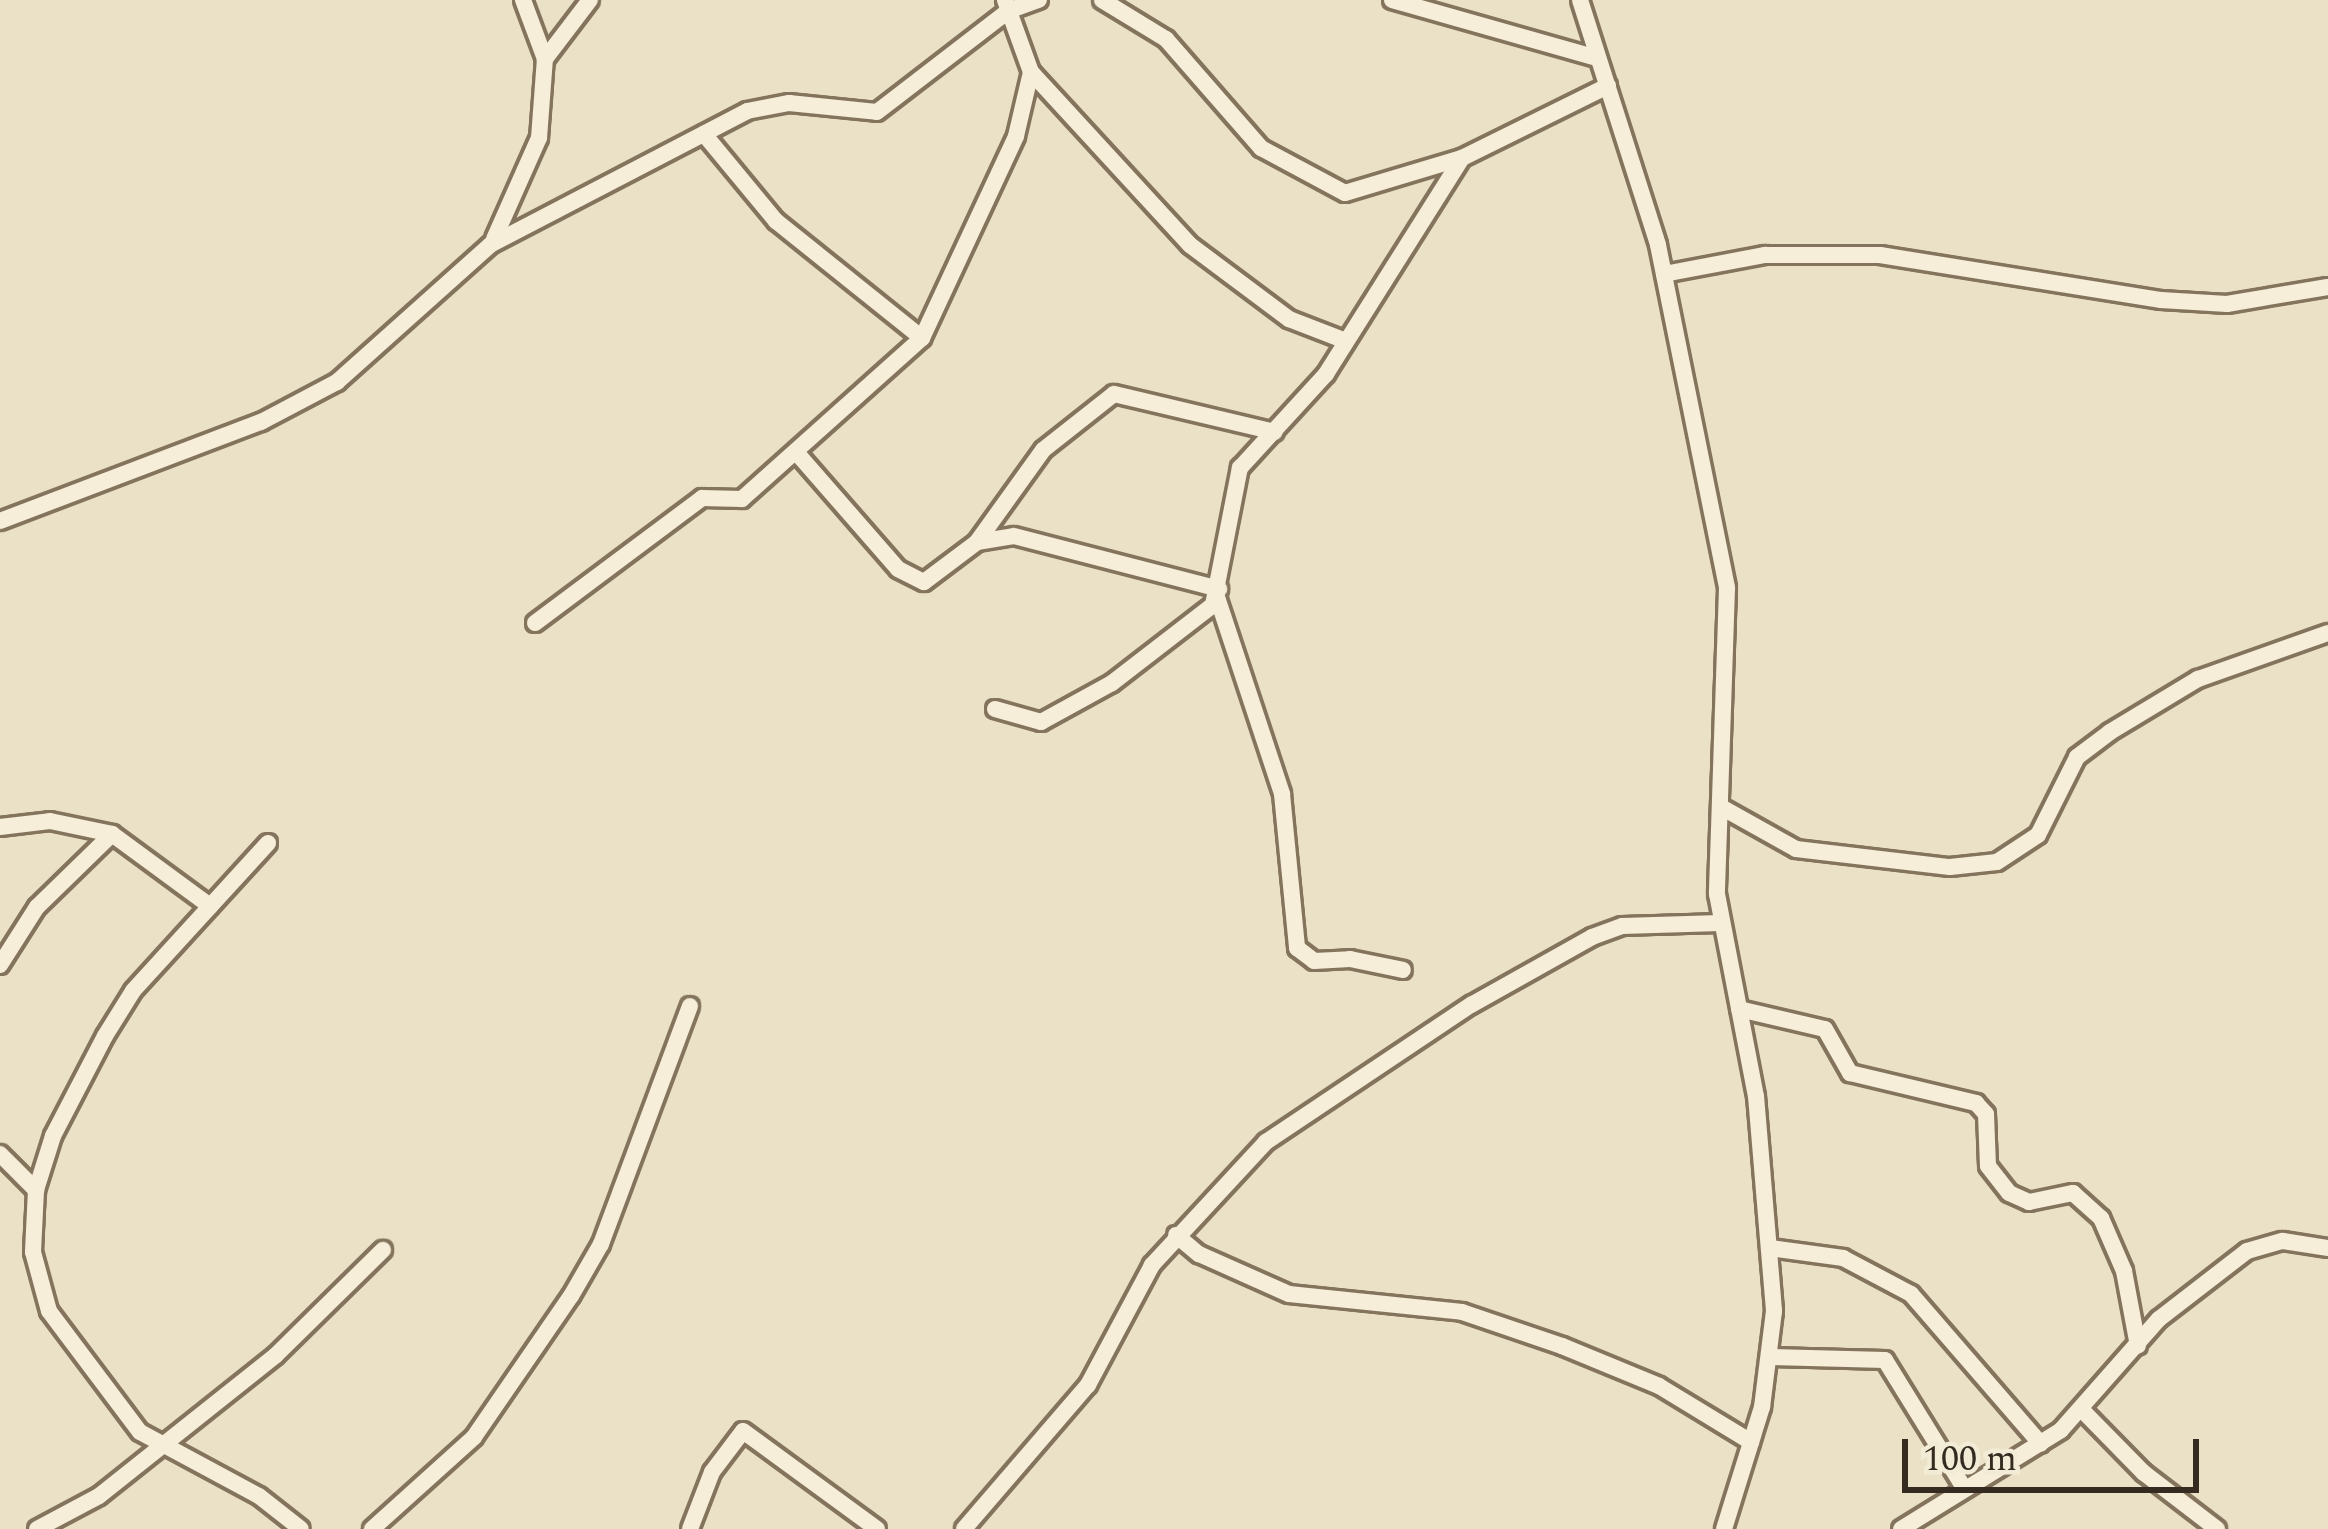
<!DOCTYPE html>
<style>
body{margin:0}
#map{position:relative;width:2328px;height:1529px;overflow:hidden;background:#eae1c6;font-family:Spectral,serif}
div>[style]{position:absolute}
.roads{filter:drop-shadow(3px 0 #84745d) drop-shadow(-3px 0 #84745d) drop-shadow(0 3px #84745d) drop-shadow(0 -3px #84745d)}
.street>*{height:16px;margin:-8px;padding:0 8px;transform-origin:8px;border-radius:8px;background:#f6eed8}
span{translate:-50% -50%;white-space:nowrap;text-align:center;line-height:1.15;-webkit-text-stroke:12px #f2ebd5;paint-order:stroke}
.scale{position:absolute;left:1902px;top:1439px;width:297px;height:54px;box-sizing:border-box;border:6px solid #352b20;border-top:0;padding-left:15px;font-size:36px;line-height:42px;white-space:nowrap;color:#352b20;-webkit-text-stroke:9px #f2ebd5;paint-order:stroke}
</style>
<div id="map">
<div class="roads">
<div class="street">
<div style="left:1102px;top:0;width:75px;rotate:31.4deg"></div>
<div style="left:1166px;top:39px;width:145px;rotate:48.9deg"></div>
<div style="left:1261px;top:148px;width:95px;rotate:28.2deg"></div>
<div style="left:1345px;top:193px;width:122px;rotate:-16.7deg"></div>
<div style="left:1462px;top:158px;width:163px;rotate:-26.3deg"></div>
<div style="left:1392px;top:0;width:213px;rotate:15.8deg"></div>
<div style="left:1580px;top:0;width:257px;rotate:72.3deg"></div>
<div style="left:1658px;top:245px;width:350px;rotate:78.6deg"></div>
<div style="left:1727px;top:588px;width:306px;rotate:91.9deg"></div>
<div style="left:1717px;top:894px;width:206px;rotate:79.1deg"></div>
<div style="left:1756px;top:1096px;width:216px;rotate:85.2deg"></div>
<div style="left:1774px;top:1311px;width:97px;rotate:97.1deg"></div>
<div style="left:1762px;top:1407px;width:128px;rotate:107.3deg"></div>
<div style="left:545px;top:59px;width:74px;rotate:-52.7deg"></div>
<div style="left:1031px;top:72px;width:235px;rotate:47.4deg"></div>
<div style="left:1190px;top:245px;width:124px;rotate:36.8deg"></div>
<div style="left:1289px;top:319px;width:61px;rotate:21.1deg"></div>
<div style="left:704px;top:134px;width:113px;rotate:50.4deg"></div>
<div style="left:776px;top:221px;width:187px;rotate:38.7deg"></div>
<div style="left:494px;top:239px;width:111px;rotate:-66deg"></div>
<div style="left:539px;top:138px;width:79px;rotate:-85.7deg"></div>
<div style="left:545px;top:59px;width:63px;rotate:-110.4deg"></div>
<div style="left:1664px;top:274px;width:103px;rotate:-10.7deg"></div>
<div style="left:1765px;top:255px;width:115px"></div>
<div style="left:1880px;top:255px;width:285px;rotate:9.1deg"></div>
<div style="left:2161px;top:300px;width:66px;rotate:3.5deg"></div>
<div style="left:2227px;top:304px;width:102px;rotate:-9.6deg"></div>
<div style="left:796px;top:452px;width:155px;rotate:48.9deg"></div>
<div style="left:898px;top:569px;width:29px;rotate:27deg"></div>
<div style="left:924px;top:582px;width:66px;rotate:-37deg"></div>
<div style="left:977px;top:542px;width:37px;rotate:-9deg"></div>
<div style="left:1014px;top:536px;width:212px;rotate:14.5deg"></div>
<div style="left:0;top:521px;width:279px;rotate:-20.8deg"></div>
<div style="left:261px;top:422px;width:86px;rotate:-27.8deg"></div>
<div style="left:337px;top:382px;width:205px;rotate:-41.8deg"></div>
<div style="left:490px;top:245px;width:290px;rotate:-27.5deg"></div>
<div style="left:747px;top:111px;width:43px;rotate:-10.8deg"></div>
<div style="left:789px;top:103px;width:88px;rotate:5.8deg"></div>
<div style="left:877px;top:112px;width:165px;rotate:-37.6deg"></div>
<div style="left:1008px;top:11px;width:33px;rotate:-20deg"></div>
<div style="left:977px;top:542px;width:113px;rotate:-54.3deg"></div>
<div style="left:1043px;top:450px;width:90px;rotate:-38.3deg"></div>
<div style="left:1114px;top:394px;width:165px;rotate:13.3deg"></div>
<div style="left:1217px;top:597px;width:207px;rotate:71.7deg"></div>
<div style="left:1282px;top:794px;width:155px;rotate:84.4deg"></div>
<div style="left:1297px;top:948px;width:21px;rotate:37deg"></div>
<div style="left:1314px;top:961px;width:36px;rotate:-3deg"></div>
<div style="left:1350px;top:959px;width:54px;rotate:11.7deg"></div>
<div style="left:535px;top:623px;width:209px;rotate:-36.8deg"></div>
<div style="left:702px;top:498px;width:40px;rotate:1.4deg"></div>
<div style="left:742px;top:499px;width:241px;rotate:-41.8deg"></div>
<div style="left:922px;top:338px;width:223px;rotate:-65deg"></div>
<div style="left:1016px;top:136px;width:66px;rotate:-76.8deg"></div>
<div style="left:1031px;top:72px;width:77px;rotate:-109.9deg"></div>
<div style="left:995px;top:709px;width:48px;rotate:15.8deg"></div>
<div style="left:1041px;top:722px;width:81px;rotate:-28.8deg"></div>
<div style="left:1112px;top:683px;width:128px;rotate:-37.7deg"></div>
<div style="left:1213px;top:605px;width:140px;rotate:-78.9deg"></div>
<div style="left:1240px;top:468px;width:127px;rotate:-47.5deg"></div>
<div style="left:1326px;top:374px;width:255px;rotate:-57.8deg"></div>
<div style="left:1721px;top:807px;width:86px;rotate:29.2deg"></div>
<div style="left:1796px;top:849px;width:155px;rotate:6.7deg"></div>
<div style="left:1950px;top:867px;width:47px;rotate:-6.1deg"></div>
<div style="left:1997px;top:862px;width:49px;rotate:-33.4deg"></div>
<div style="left:2038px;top:835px;width:87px;rotate:-63.4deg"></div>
<div style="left:2077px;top:757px;width:41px;rotate:-37.1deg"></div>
<div style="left:2110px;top:732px;width:103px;rotate:-31.1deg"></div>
<div style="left:2198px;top:679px;width:138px;rotate:-19.5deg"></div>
<div style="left:0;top:827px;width:50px;rotate:-6.8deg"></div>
<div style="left:50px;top:821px;width:63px;rotate:11.8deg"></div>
<div style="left:112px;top:834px;width:122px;rotate:36.3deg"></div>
<div style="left:268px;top:843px;width:200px;rotate:132.4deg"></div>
<div style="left:133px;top:991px;width:53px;rotate:121.9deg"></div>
<div style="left:105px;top:1036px;width:113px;rotate:117.5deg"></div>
<div style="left:53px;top:1136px;width:57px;rotate:107.5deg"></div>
<div style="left:36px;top:1190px;width:62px;rotate:92.8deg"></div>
<div style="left:33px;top:1252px;width:61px;rotate:74.8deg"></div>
<div style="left:49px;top:1311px;width:151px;rotate:53.1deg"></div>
<div style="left:140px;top:1432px;width:135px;rotate:28.3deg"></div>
<div style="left:259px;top:1496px;width:53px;rotate:38.2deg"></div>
<div style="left:0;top:965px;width:69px;rotate:-57.5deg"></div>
<div style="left:37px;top:907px;width:105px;rotate:-44.2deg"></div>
<div style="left:1739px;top:1009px;width:88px;rotate:13.1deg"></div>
<div style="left:1825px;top:1029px;width:51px;rotate:60.4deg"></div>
<div style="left:1850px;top:1073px;width:130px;rotate:13.4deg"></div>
<div style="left:1976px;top:1103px;width:15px;rotate:48deg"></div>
<div style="left:1986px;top:1114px;width:52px;rotate:87.8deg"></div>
<div style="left:1988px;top:1166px;width:34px;rotate:52deg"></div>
<div style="left:2009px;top:1193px;width:22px;rotate:24deg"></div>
<div style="left:2029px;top:1202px;width:45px;rotate:-11.6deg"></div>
<div style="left:2073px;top:1193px;width:38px;rotate:42deg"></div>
<div style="left:2101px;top:1218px;width:58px;rotate:66.5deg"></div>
<div style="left:2124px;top:1271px;width:76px;rotate:79.4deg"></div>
<div style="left:0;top:1154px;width:51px;rotate:45deg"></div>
<div style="left:1176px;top:1235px;width:30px;rotate:40deg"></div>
<div style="left:1199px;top:1254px;width:98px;rotate:24deg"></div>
<div style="left:1289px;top:1294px;width:174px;rotate:5.9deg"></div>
<div style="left:1462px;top:1312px;width:106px;rotate:18.8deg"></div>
<div style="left:1562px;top:1346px;width:105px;rotate:22.4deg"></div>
<div style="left:1659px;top:1386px;width:108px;rotate:31.3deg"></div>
<div style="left:1770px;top:1248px;width:74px;rotate:7.8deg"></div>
<div style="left:1843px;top:1258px;width:77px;rotate:27.9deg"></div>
<div style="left:1911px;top:1294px;width:198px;rotate:49.1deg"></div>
<div style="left:1771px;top:1357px;width:114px;rotate:1.5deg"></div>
<div style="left:1885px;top:1360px;width:150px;rotate:58.3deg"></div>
<div style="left:2083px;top:1411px;width:87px;rotate:45.5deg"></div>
<div style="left:2144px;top:1473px;width:92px;rotate:37.5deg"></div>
<div style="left:37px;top:1529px;width:70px;rotate:-28deg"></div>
<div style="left:99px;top:1496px;width:226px;rotate:-38.5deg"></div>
<div style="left:276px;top:1355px;width:150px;rotate:-44.5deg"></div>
<div style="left:372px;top:1529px;width:137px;rotate:-42deg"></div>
<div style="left:474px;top:1437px;width:171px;rotate:-55.5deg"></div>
<div style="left:571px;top:1296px;width:60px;rotate:-60deg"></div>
<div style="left:601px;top:1244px;width:254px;rotate:-69.5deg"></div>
<div style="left:690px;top:1529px;width:61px;rotate:-68.9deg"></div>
<div style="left:712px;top:1472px;width:51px;rotate:-52.9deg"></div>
<div style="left:743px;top:1431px;width:166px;rotate:36.2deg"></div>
<div style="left:964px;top:1529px;width:190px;rotate:-49.3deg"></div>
<div style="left:1088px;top:1385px;width:136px;rotate:-61.9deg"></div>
<div style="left:1152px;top:1265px;width:168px;rotate:-47.2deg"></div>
<div style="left:1266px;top:1142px;width:247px;rotate:-33.8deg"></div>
<div style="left:1471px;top:1005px;width:139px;rotate:-29.3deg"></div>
<div style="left:1592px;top:937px;width:32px;rotate:-20deg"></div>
<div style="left:1622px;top:926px;width:98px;rotate:-1.8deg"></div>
<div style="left:1901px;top:1529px;width:188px;rotate:-31.7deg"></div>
<div style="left:2061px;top:1430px;width:148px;rotate:-48.6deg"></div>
<div style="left:2159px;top:1319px;width:111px;rotate:-37.7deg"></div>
<div style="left:2247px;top:1251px;width:37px;rotate:-16deg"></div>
<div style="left:2283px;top:1241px;width:46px;rotate:8.8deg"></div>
</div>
</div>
<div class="scale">100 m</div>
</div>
